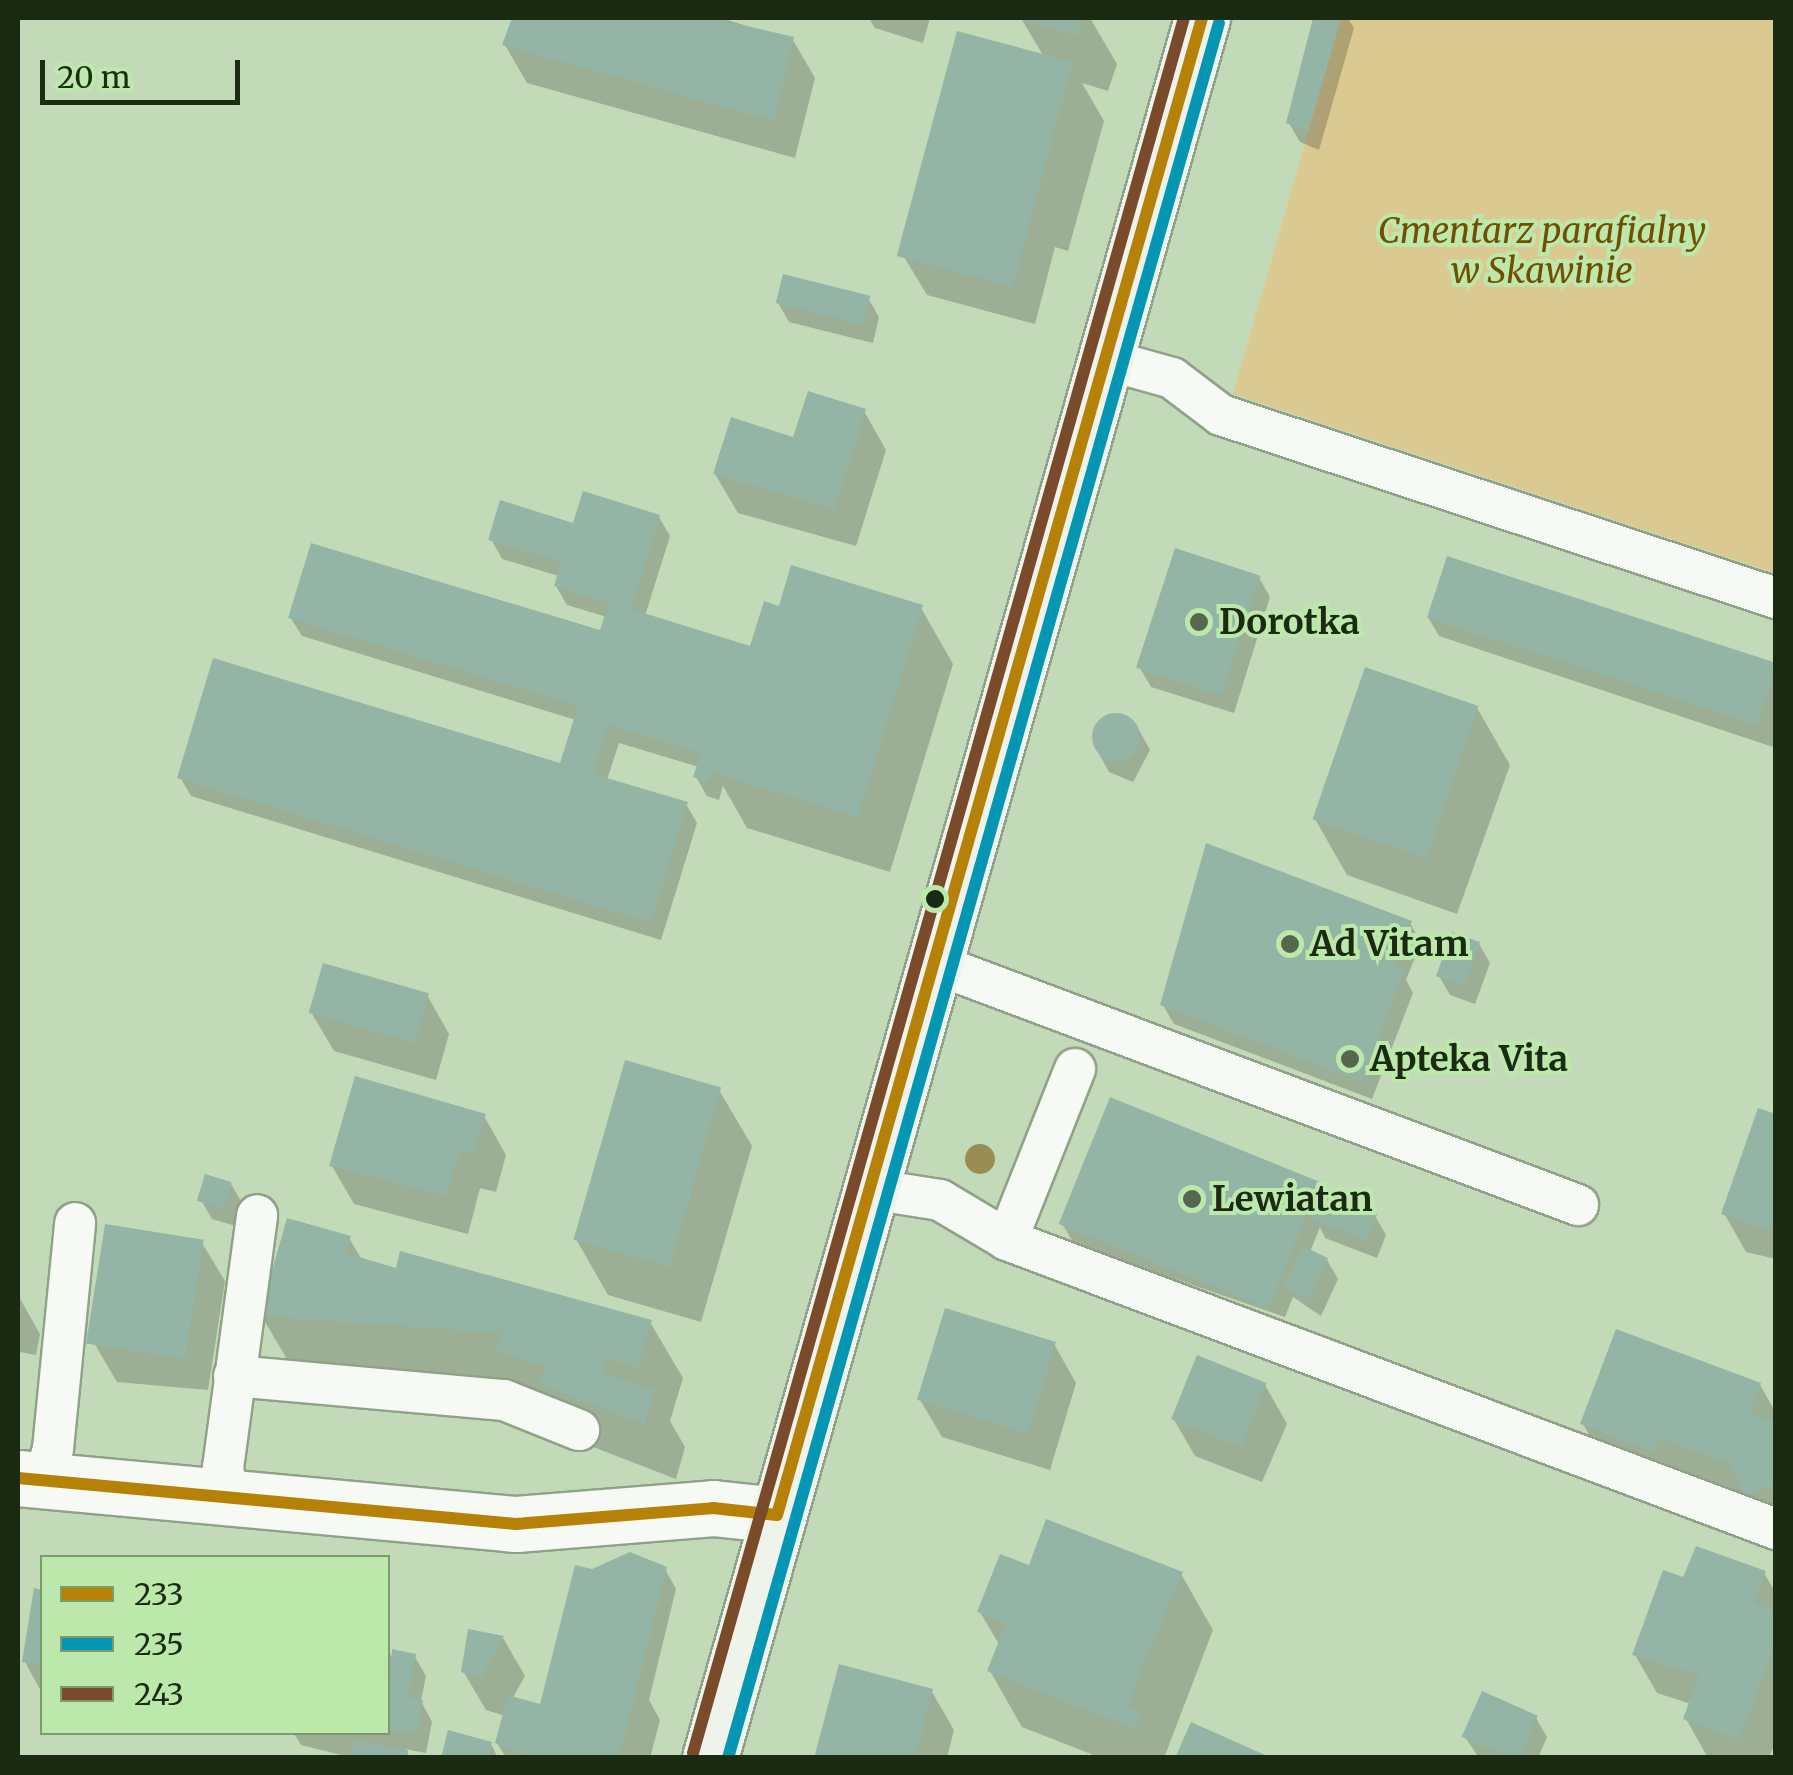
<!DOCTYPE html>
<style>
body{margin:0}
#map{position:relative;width:1793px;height:1775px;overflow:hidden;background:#c3dab9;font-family:Merriweather,serif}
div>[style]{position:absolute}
.green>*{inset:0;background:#daca92}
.shadow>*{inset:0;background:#0003}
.building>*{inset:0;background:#94b5a6;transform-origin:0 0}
.round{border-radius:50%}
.roads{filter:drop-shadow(2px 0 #8fa188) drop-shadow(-2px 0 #8fa188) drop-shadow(0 2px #8fa188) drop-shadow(0 -2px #8fa188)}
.lane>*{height:40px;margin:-20px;padding:0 20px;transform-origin:20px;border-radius:20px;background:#f6f9f4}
.street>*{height:55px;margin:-27.5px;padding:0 27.5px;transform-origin:27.5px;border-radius:27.5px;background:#f6f9f4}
.secondary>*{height:55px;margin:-27.5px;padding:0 27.5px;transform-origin:27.5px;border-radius:27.5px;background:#eef4ec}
.bus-1>*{height:12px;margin:-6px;padding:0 6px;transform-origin:6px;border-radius:6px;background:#b58106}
.bus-2>*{height:12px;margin:-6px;padding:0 6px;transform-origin:6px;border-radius:6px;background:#0496b2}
.bus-3>*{height:12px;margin:-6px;padding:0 6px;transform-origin:6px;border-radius:6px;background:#7a4b2a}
.trees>*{width:30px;height:30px;margin:-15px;border-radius:50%;background:#988d53}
.dots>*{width:28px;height:28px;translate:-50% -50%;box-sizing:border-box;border:5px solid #bde8ab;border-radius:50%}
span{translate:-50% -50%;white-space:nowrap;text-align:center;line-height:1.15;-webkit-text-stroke:8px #bde8ab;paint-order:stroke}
.park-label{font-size:35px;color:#744e00;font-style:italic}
.poi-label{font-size:35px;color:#1a2a13;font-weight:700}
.left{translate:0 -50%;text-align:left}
.frame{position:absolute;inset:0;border:20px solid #1a2a13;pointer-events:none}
.legend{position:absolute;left:40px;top:1555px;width:350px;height:180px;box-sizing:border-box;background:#bde8ab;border:2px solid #7c9c6e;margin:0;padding:12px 18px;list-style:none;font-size:30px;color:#1a2a13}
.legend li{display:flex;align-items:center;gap:20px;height:50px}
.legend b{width:50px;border:2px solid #7c9c6e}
.scale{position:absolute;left:40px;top:60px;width:200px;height:45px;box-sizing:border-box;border:5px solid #1a2a13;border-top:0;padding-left:12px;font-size:30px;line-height:35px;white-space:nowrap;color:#1a2a13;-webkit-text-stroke:8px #bde8ab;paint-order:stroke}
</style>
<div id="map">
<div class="green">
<div style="clip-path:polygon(1341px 18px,1775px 18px,1775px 573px,1233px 394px)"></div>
</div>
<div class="shadow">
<div style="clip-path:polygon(512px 18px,721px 18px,793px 40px,815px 78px,795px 158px,527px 83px,505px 45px)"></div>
<div style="clip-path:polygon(869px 18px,930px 18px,923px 43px,875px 28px)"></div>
<div style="clip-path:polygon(1021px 18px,1090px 18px,1117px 64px,1108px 91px,1082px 83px,1104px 121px,1068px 251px,1055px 247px,1035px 324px,927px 295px,904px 257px,959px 34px,1044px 57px)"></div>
<div style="clip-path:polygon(1315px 18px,1348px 18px,1354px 28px,1319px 150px,1300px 142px,1289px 123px)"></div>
<div style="clip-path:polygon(868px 298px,879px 317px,873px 343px,789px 322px,778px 303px)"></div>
<div style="clip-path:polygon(864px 411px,886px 450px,856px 546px,738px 513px,715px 474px)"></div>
<div style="clip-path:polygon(659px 517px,670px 536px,645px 616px,749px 648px,781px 609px,921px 608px,953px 664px,890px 872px,747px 828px,723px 786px,719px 800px,707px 796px,696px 777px,699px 767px,619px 743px,607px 780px,686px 804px,697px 823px,661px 940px,191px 796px,180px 777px,561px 767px,576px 720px,302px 636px,290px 617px,602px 633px,607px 617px,567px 605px,556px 586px,559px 576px,502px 559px,491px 539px)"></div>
<div style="clip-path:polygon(1259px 578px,1270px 597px,1234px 713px,1151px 687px,1140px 668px)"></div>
<div style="clip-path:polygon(1428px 617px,1776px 668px,1776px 748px,1439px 636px)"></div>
<div style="clip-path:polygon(1477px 708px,1510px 765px,1457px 914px,1347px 875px,1315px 819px)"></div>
<div style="clip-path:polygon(1109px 714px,1139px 730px,1150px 750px,1133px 782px,1109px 772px,1098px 752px,1102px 718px)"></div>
<div style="clip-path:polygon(1410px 923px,1421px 942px,1406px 980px,1413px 993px,1372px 1099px,1174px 1024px,1163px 1005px)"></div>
<div style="clip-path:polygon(1479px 944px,1490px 963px,1475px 1004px,1450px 995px,1439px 976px)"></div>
<div style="clip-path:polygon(427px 995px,449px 1034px,436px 1080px,334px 1051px,311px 1012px)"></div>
<div style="clip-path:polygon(719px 1090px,752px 1146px,701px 1322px,608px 1295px,576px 1239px)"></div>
<div style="clip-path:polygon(484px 1116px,506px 1155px,496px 1192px,480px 1188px,468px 1234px,354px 1204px,332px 1166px)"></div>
<div style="clip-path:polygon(1776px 1116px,1776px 1259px,1746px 1252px,1724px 1213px)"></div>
<div style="clip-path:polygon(231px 1184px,242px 1203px,236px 1226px,212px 1219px,201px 1200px)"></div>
<div style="clip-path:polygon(1317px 1185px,1323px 1196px,1375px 1216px,1386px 1235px,1377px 1258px,1325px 1238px,1320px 1227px,1310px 1252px,1327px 1260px,1338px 1279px,1321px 1316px,1293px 1297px,1285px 1317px,1074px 1244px,1063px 1225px)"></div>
<div style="clip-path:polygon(349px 1238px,362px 1260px,398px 1271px,650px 1322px,683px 1378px,670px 1421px,685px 1447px,676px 1479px,575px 1440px,561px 1416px,294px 1371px,261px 1315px)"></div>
<div style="clip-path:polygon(202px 1243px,225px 1281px,208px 1390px,117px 1382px,94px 1343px)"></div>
<div style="clip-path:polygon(18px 1295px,40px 1334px,36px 1355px,20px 1352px,18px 1365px)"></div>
<div style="clip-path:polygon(1054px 1344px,1076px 1383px,1050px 1470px,942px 1437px,919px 1398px)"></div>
<div style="clip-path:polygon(1265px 1385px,1287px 1424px,1262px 1482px,1195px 1456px,1173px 1418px)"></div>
<div style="clip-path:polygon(1760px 1385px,1776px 1413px,1776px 1532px,1605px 1462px,1583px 1424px)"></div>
<div style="clip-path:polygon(630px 1555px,665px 1569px,676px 1589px,649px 1700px,660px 1720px,650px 1758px,506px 1758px,497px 1743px,505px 1716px,486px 1710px,463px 1671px,503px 1638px,525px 1676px,512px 1699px,542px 1707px,592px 1572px)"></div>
<div style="clip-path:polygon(1030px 1568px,1181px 1574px,1213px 1630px,1164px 1758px,1101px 1758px,1022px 1727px,990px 1671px,1000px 1646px,980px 1612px)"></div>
<div style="clip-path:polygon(1764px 1573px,1776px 1593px,1776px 1740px,1769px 1758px,1708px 1758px,1686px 1719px,1691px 1704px,1657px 1693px,1635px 1655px,1685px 1580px)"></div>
<div style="clip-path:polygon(36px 1591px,42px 1592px,42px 1693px,25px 1662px)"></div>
<div style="clip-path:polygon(388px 1650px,393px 1659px,415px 1657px,426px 1676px,421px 1701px,432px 1722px,426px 1753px,405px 1749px,410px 1758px,353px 1758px,301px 1745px,293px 1732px,388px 1732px)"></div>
<div style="clip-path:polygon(932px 1692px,954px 1730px,947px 1758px,817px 1758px)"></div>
<div style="clip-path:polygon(1536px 1718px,1547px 1737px,1538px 1758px,1479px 1758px,1465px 1737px)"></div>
<div style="clip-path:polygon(491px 1744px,498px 1758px,443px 1758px)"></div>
</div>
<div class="building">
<div style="clip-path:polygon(512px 18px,712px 18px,794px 37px,774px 121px,502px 45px)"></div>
<div style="clip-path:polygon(1018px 18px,1082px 18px,1076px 36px)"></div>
<div style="clip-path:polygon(1313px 18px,1341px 18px,1308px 132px,1286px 123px)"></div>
<div style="left:957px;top:31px;width:120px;height:233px;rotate:15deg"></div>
<div style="left:783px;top:274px;width:90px;height:30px;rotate:14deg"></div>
<div style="clip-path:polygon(808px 391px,866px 409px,834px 509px,713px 474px,731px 417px,793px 437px)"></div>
<div style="clip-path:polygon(583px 491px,660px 515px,631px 609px,750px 646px,764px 601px,779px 606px,791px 565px,923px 605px,858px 817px,712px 773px,708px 782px,693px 777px,701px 753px,608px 725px,593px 774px,688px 802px,651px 923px,177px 778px,213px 658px,560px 763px,578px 706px,288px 618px,311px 543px,600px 630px,609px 603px,554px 586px,561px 562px,488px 540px,500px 500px,573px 523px)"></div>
<div style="left:1175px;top:548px;width:90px;height:126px;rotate:18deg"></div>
<div style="left:1447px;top:556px;width:347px;height:65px;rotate:18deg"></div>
<div style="left:1365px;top:667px;width:120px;height:161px;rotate:19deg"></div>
<div class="round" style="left:1092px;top:713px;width:48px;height:48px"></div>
<div style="clip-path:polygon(1206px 843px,1412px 921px,1393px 967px,1404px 971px,1362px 1082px,1160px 1005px)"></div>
<div style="left:1452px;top:932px;width:30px;height:47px;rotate:20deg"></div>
<div style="left:323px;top:963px;width:110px;height:52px;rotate:16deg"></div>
<div style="left:625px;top:1060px;width:100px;height:187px;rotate:16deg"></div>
<div style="clip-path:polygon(355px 1076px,486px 1114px,474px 1154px,459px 1151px,446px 1196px,329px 1166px)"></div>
<div style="left:1110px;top:1097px;width:226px;height:137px;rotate:22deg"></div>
<div style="clip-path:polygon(1758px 1108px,1776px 1114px,1776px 1222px,1768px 1230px,1721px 1214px)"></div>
<div style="left:205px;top:1174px;width:28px;height:28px;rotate:17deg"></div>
<div style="left:1322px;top:1193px;width:59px;height:28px;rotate:21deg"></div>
<div style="clip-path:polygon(287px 1218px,351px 1236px,346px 1253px,396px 1268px,400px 1251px,652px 1320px,638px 1368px,607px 1359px,603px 1373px,654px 1389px,645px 1425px,540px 1384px,545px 1366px,496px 1352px,501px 1333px,259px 1316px)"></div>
<div style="left:105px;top:1224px;width:100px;height:121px;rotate:9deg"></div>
<div style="left:1303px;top:1246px;width:28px;height:46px;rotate:26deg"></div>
<div style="left:945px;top:1308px;width:116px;height:96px;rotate:17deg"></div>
<div style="clip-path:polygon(1616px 1329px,1761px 1383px,1750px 1413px,1776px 1422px,1776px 1484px,1745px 1496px,1730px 1464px,1660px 1438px,1654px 1452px,1580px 1424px)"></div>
<div style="left:1197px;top:1355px;width:75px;height:69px;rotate:22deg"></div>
<div style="clip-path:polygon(1046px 1519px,1183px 1572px,1139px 1674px,1129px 1707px,1141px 1712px,1135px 1729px,987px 1671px,1006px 1623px,977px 1612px,1000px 1554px,1029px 1565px)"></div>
<div style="clip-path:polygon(1696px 1546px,1766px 1571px,1754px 1603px,1776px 1611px,1776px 1642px,1739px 1740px,1683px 1719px,1699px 1675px,1632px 1655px,1663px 1570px,1683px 1577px)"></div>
<div style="clip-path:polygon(630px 1552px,667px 1567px,619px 1758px,530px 1758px,495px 1743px,508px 1695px,540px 1704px,575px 1565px,592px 1569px)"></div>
<div style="clip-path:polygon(34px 1588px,42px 1590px,42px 1665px,22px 1662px)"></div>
<div style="clip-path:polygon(468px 1629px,504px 1636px,481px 1678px,461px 1672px)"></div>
<div style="clip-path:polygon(392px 1649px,416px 1654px,408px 1697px,423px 1700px,416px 1735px,388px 1729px)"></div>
<div style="clip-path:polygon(839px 1664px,933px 1689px,915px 1758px,814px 1758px)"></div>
<div style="left:1482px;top:1691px;width:61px;height:50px;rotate:24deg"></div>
<div style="clip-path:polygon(1191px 1722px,1272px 1758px,1175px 1758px)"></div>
<div style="clip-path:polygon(448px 1730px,492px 1742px,488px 1758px,441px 1758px)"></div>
<div style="clip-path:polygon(354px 1740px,408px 1750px,407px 1758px,351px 1758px)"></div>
</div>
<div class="roads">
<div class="lane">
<div style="left:1104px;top:359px;width:71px;rotate:15.6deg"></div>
<div style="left:1172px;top:378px;width:61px;rotate:37.1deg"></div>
<div style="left:1221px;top:415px;width:584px;rotate:18.25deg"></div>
<div style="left:933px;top:963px;width:689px;rotate:20.57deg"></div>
<div style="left:870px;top:1189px;width:71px;rotate:8.9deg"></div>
<div style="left:940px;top:1200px;width:78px;rotate:30.8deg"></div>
<div style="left:1007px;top:1240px;width:822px;rotate:20.6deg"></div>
<div style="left:1007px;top:1240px;width:184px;rotate:-68.3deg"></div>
<div style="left:234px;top:1376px;width:271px;rotate:5.1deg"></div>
<div style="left:504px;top:1400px;width:81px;rotate:21.8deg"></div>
<div style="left:44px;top:1480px;width:32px;rotate:-74deg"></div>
<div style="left:53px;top:1449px;width:227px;rotate:-84.4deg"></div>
<div style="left:229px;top:1497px;width:30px;rotate:-102deg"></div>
<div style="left:223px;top:1468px;width:255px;rotate:-82.3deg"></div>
</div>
<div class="street">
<div style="left:18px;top:1478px;width:500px;rotate:5.28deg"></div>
<div style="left:516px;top:1524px;width:198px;rotate:-4.6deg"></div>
<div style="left:713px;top:1508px;width:64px;rotate:6.2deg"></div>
</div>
<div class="secondary">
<div style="left:710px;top:1758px;width:1808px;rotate:-74.21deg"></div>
</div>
</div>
<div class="bus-1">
<div style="left:18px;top:1478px;width:500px;rotate:5.28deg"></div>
<div style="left:516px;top:1524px;width:198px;rotate:-4.6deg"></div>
<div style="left:713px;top:1508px;width:64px;rotate:6.2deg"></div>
<div style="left:777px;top:1515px;width:1556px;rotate:-74.15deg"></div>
</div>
<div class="bus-2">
<div style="left:728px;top:1758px;width:1803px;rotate:-74.2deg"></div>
</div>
<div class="bus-3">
<div style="left:693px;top:1753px;width:1803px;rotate:-74.2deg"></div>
</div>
<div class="trees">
<div style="left:980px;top:1159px"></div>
</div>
<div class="dots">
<div style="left:1199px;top:622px;background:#55684d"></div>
<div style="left:935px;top:899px;background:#1a2a13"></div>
<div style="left:1290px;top:944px;background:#55684d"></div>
<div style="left:1350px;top:1059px;background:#55684d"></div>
<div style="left:1192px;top:1199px;background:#55684d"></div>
</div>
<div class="park-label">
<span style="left:1542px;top:251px">Cmentarz parafialny<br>w Skawinie</span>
</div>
<div class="poi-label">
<span class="left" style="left:1219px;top:622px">Dorotka</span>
<span class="left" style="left:1310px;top:944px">Ad Vitam</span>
<span class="left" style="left:1370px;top:1059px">Apteka Vita</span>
<span class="left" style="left:1212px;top:1199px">Lewiatan</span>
</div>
<div class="frame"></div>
<ul class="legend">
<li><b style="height:12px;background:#b58106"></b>233</li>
<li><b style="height:12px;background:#0496b2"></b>235</li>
<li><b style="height:12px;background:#7a4b2a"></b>243</li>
</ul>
<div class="scale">20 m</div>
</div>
